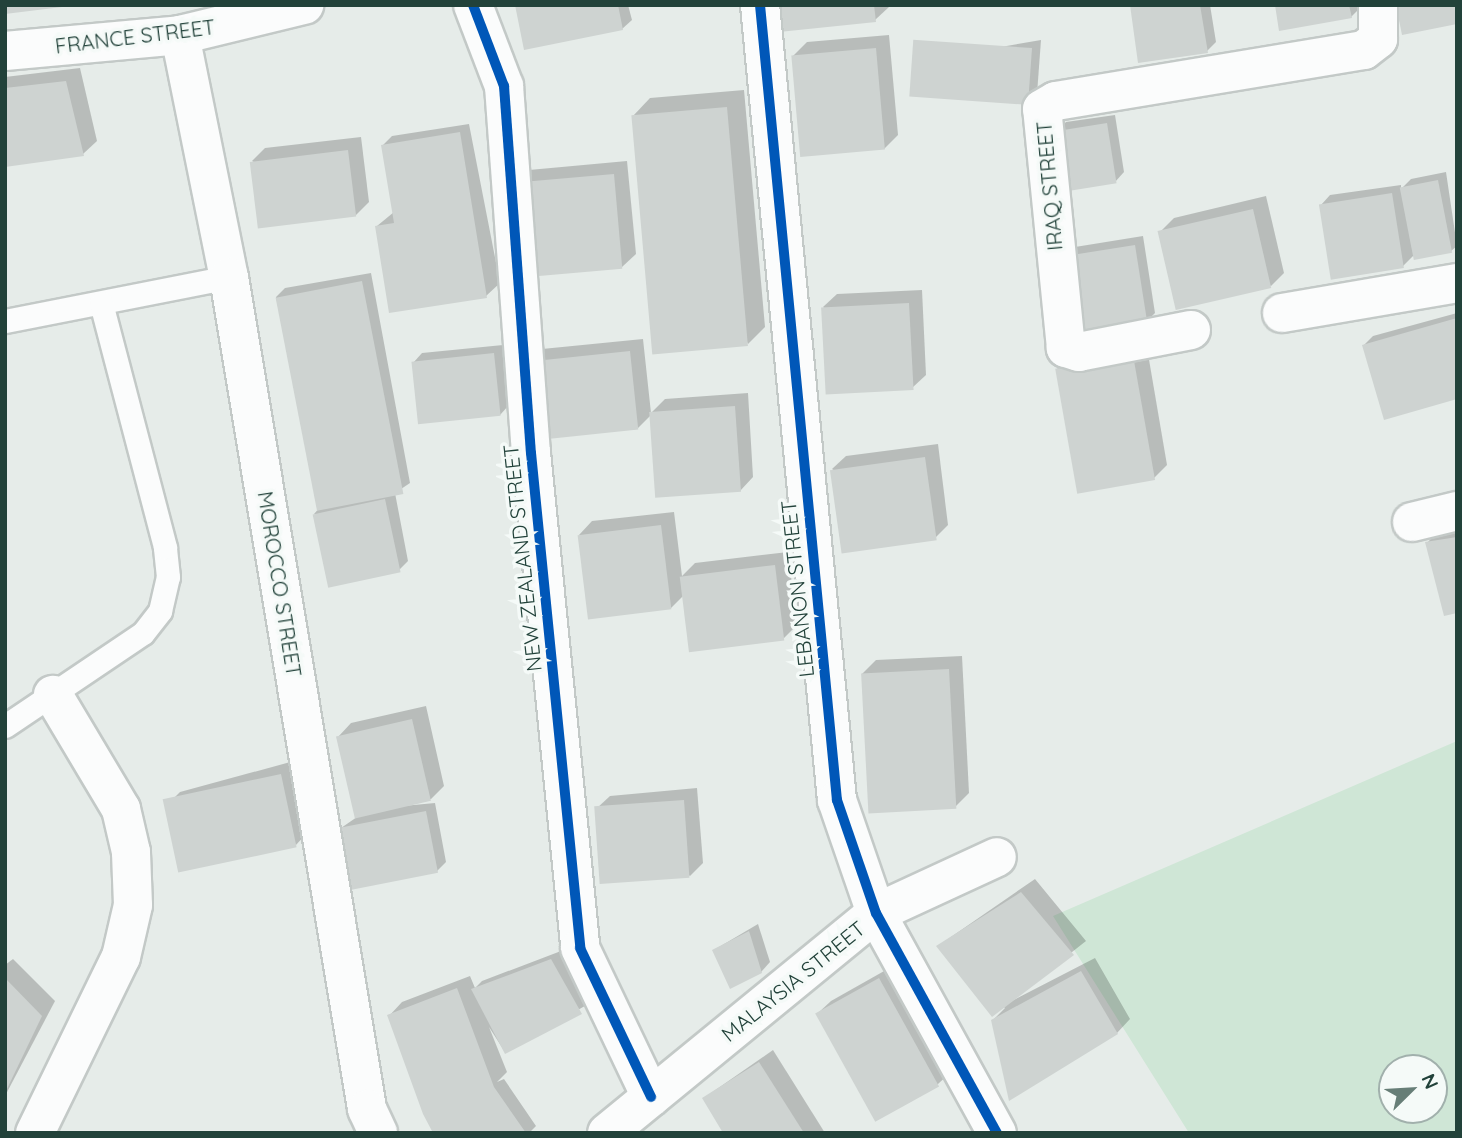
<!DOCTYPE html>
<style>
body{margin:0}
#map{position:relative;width:1462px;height:1138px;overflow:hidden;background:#e6ece9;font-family:Quicksand,sans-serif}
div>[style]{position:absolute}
.green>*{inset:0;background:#cfe6d6}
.shadow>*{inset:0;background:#0003}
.building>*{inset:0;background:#ced3d1;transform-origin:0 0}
.roads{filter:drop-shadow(2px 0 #c3c9c7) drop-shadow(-2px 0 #c3c9c7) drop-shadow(0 2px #c3c9c7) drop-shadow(0 -2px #c3c9c7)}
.service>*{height:23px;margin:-11.5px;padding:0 11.5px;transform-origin:11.5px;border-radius:11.5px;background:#fbfcfc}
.minor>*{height:38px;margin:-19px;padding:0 19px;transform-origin:19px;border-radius:19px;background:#fbfcfc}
.secondary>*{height:38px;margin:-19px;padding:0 19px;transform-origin:19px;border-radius:19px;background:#fbfcfc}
.cycleway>*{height:10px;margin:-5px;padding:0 5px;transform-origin:5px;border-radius:5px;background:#0057b8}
span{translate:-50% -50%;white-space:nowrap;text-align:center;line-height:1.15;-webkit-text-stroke:7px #f5faf8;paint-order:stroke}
.street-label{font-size:21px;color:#22423a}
.frame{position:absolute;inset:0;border:7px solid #22423a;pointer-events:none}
.north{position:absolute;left:1378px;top:1054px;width:70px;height:70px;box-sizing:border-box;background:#f5faf8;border:2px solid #a1b0ac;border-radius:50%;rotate:66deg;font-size:19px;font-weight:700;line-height:28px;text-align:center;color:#22423a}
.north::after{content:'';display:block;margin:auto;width:24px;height:32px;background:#677e77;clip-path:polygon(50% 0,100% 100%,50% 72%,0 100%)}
</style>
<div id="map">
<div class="green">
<div style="clip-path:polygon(evenodd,1457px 741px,1457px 1133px,1189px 1133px,1053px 916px,1457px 741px,1392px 1068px,1434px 1068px,1434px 1110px,1392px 1110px,1392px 1068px)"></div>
</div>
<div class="shadow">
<div style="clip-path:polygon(517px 5px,628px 5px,632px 20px,622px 29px)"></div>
<div style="clip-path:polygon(778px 5px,889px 5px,889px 7px,875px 20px)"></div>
<div style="clip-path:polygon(1131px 5px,1210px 5px,1216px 42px,1207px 51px)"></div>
<div style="clip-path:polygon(1277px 5px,1360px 5px,1360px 8px,1351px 17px)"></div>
<div style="clip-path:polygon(889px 35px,898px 135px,884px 149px,793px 56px,807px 42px)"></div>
<div style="clip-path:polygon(1041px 40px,1037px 94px,1028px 103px,917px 69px,926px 60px)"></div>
<div style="clip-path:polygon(80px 68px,97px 141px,83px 154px,5px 166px,5px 77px)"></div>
<div style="clip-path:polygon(744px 90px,765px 327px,748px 344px,633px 116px,650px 98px)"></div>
<div style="clip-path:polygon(1115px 115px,1124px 172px,1115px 182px,1057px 131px,1066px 122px)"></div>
<div style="clip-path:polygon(469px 124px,500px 283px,486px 296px,377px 226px,394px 212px,383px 145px,392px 136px)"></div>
<div style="clip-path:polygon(361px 137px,369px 202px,355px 216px,252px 161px,265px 148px)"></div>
<div style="clip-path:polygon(627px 161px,636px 254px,622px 267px,524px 276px,529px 170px)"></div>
<div style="clip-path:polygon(1446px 172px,1457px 246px,1451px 251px,1415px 254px,1403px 266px,1321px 205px,1330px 195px,1401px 185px,1401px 189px,1411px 179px)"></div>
<div style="clip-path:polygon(1266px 196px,1284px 273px,1271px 286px,1160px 232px,1174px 218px)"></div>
<div style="clip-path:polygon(1143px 236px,1155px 313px,1146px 322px,1077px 333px,1075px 247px)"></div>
<div style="clip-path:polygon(371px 273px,410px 483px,395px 493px,408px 561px,399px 570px,314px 514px,321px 506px,276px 297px,285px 288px)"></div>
<div style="clip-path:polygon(922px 290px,926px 375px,912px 388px,823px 307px,837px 294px)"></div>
<div style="clip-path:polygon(1457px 313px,1457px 397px,1364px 345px,1373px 336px)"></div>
<div style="clip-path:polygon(643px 339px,651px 413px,665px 399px,748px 393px,753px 477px,740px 491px,651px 415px,637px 429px,537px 438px,542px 349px)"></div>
<div style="clip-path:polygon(1146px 342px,1167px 465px,1154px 478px,1057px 368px,1070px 354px)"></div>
<div style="clip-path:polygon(503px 345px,509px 405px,500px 415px,413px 363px,422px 353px)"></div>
<div style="clip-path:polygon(938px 444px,948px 525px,935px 538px,832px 469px,846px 456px)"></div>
<div style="clip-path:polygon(674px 512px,682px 576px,695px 563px,788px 552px,797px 625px,783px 639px,684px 595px,671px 608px,579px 535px,592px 521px)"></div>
<div style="clip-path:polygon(1457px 527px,1457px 611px,1427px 543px,1440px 529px)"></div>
<div style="clip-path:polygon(962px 656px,969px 793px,955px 807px,862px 674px,876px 660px)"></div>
<div style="clip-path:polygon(426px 706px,444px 786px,431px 799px,403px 806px,435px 803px,446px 862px,437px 871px,341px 828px,357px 817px,338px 737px,351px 723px)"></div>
<div style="clip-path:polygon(294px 761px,308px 832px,295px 846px,166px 806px,180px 792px)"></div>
<div style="clip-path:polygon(697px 788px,703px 863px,690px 876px,596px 809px,610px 796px)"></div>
<div style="clip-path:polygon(1035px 879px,1086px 941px,1006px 1004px,1095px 958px,1130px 1019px,1117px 1033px,993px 1020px,1005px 1008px,938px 946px)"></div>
<div style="clip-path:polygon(758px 924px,770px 962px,761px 972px,714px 950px)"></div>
<div style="clip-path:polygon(561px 951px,590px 1003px,505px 1052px,489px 1027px,507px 1072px,497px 1082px,504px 1079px,536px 1126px,529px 1133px,435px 1133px,389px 1016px,402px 1002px,470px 976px,475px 988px,482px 981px)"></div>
<div style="clip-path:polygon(13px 959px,55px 1001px,5px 1096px,5px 965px)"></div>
<div style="clip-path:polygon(893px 966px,952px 1071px,938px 1084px,877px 1120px,817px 1014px,831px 1001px)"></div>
<div style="clip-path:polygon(773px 1050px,825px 1133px,725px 1133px,704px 1098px)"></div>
</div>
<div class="building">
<div style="clip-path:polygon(5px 5px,62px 5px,62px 7px,5px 14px)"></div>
<div style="clip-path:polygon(515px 5px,618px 5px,623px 30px,524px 50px)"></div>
<div style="clip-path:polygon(776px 5px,874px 5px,876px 22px,779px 32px)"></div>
<div style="clip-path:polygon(1130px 5px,1200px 5px,1208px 53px,1138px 63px)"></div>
<div style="clip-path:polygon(1275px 5px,1349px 5px,1352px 18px,1279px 31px)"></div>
<div style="clip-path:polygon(1396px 5px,1457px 5px,1457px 24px,1402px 35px)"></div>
<div style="left:876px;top:48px;width:102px;height:85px;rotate:85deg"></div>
<div style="left:1032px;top:48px;width:57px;height:119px;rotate:94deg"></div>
<div style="clip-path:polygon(66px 81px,84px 156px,5px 167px,5px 88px)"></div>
<div style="left:727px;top:107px;width:240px;height:96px;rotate:85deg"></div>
<div style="left:1107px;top:123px;width:61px;height:52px;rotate:81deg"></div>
<div style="clip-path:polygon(460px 132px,487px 298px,389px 313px,375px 226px,394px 223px,381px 145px)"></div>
<div style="left:348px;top:150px;width:67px;height:99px;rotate:83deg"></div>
<div style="left:614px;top:174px;width:95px;height:101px;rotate:85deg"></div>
<div style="left:1438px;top:180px;width:74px;height:39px;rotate:79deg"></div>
<div style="left:1392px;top:193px;width:76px;height:74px;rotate:81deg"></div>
<div style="left:1253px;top:209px;width:81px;height:98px;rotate:77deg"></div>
<div style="left:1135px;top:245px;width:80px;height:72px;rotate:81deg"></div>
<div style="left:362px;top:281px;width:217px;height:88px;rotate:79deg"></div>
<div style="left:909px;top:303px;width:87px;height:88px;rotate:87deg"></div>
<div style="clip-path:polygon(1457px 318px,1457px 399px,1384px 420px,1362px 345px)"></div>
<div style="left:630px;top:351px;width:79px;height:103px;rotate:84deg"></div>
<div style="left:494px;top:353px;width:63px;height:83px;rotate:84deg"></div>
<div style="left:1133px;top:355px;width:127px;height:79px;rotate:80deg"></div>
<div style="left:735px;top:406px;width:86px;height:86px;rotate:86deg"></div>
<div style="left:925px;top:457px;width:84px;height:96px;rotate:82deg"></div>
<div style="left:385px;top:499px;width:75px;height:74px;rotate:78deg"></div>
<div style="left:661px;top:525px;width:85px;height:84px;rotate:83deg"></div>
<div style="clip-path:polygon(1457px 537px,1457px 613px,1444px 616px,1425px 542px)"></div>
<div style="left:775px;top:565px;width:76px;height:96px;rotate:83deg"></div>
<div style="left:949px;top:669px;width:140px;height:88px;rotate:87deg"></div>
<div style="left:412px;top:719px;width:84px;height:78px;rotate:77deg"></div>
<div style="left:281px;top:774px;width:75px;height:121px;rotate:78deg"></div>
<div style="left:684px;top:800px;width:78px;height:90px;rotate:86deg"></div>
<div style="left:426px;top:811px;width:63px;height:88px;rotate:79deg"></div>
<div style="clip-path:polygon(1021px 892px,1074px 955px,992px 1017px,936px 946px)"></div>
<div style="clip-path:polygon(749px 931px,762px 973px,730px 989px,712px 950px)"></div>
<div style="clip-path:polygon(551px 959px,582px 1014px,505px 1054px,471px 989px)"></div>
<div style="clip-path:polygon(1081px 971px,1118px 1034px,1009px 1101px,991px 1020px)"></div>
<div style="clip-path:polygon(5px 978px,42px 1016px,5px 1093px)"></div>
<div style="left:879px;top:978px;width:124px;height:73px;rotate:61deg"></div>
<div style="clip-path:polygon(457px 988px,494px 1087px,526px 1133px,433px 1133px,423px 1114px,387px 1015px)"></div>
<div style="clip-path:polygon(759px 1062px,804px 1133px,723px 1133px,702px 1098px)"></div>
</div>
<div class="roads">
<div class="service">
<div style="left:5px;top:321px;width:228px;rotate:-11.1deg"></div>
<div style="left:5px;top:726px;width:166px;rotate:-34deg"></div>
<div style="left:143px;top:633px;width:28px;rotate:-52deg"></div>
<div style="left:160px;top:611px;width:35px;rotate:-77deg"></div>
<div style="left:168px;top:577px;width:30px;rotate:-96deg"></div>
<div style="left:165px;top:547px;width:252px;rotate:-104.7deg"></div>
</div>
<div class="minor">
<div style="left:473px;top:5px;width:87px;rotate:69.1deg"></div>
<div style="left:504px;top:86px;width:368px;rotate:85.8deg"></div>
<div style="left:531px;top:453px;width:497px;rotate:84.3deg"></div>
<div style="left:580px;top:948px;width:165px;rotate:64.5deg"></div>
<div style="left:760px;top:5px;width:799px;rotate:84.47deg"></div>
<div style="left:837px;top:800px;width:120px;rotate:71deg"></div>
<div style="left:876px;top:913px;width:251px;rotate:61.2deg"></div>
<div style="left:180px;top:35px;width:247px;rotate:78.6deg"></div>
<div style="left:229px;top:277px;width:843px;rotate:80.58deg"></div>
<div style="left:367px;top:1109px;width:26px;rotate:65deg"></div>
<div style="left:1282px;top:313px;width:178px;rotate:-9.7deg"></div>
<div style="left:1191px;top:330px;width:114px;rotate:168.9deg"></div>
<div style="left:1079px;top:352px;width:14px;rotate:-163deg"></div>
<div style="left:1066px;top:348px;width:240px;rotate:-95.7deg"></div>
<div style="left:1042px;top:109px;width:16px;rotate:-30deg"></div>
<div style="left:1056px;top:101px;width:312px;rotate:-9.4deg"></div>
<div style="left:1364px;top:50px;width:18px;rotate:-38deg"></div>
<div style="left:1378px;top:39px;width:34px;rotate:-90deg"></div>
<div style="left:1412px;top:522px;width:46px;rotate:-13.7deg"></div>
<div style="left:35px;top:1133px;width:196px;rotate:-64deg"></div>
<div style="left:121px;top:957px;width:53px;rotate:-77deg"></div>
<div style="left:133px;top:905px;width:53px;rotate:-92.2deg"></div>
<div style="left:131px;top:852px;width:44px;rotate:-103.1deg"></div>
<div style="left:121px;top:809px;width:133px;rotate:-120.8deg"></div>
<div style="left:607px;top:1133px;width:348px;rotate:-39.3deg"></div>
<div style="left:876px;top:913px;width:133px;rotate:-24.8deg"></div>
</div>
<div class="secondary">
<div style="left:5px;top:51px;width:176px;rotate:-5.2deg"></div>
<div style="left:180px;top:35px;width:128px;rotate:-13.6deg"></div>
</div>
</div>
<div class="cycleway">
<div style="left:473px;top:5px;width:87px;rotate:69.1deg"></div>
<div style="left:504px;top:86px;width:368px;rotate:85.8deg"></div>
<div style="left:531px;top:453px;width:497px;rotate:84.3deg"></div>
<div style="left:580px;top:948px;width:165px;rotate:64.5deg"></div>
<div style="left:760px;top:5px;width:799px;rotate:84.47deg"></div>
<div style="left:837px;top:800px;width:120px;rotate:71deg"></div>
<div style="left:876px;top:913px;width:251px;rotate:61.2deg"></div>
</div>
<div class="street-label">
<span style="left:135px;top:36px;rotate:-7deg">FRANCE STREET</span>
<span style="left:1049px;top:186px;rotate:-95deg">IRAQ STREET</span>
<span style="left:522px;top:558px;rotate:-96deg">NEW ZEALAND STREET</span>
<span style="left:280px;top:584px;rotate:81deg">MOROCCO STREET</span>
<span style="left:797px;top:589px;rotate:-96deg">LEBANON STREET</span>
<span style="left:793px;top:981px;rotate:-39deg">MALAYSIA STREET</span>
</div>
<div class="frame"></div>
<div class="north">N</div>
</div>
